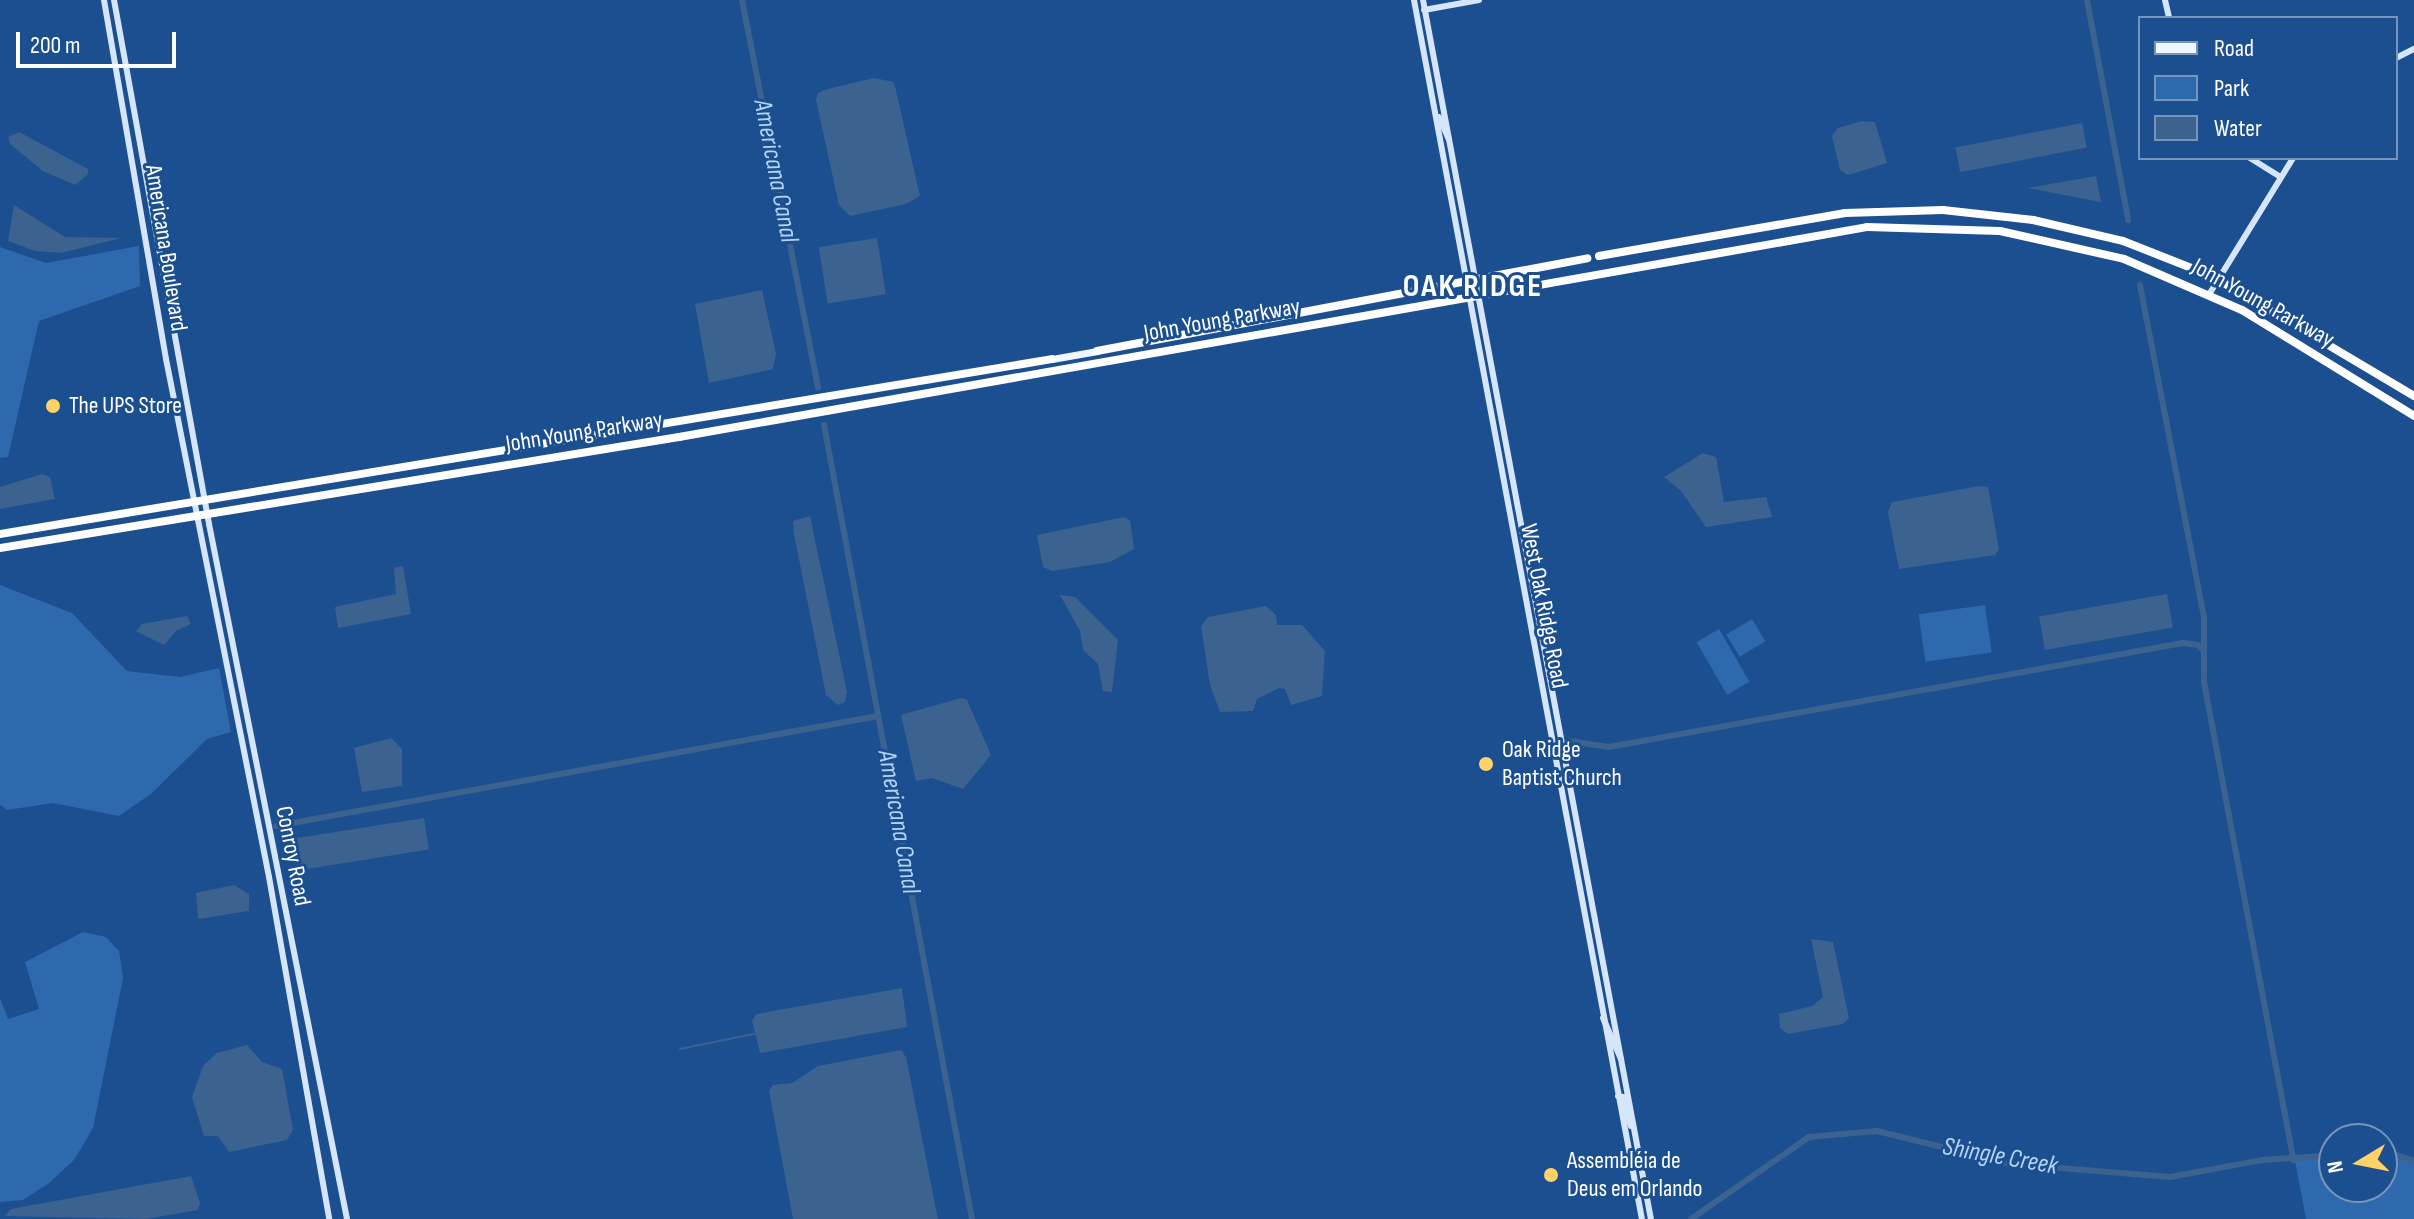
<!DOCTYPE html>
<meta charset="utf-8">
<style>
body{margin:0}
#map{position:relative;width:2414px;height:1219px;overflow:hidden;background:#1b4f8f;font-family:"Sofia Sans Condensed",sans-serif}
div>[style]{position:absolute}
.green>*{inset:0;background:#2e69ad;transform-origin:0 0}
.water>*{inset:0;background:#3c6290;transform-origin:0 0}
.stream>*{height:2px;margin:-1px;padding:0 1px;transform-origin:1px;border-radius:1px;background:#3c6290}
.canal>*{height:6px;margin:-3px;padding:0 3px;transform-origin:3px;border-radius:3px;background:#3c6290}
.secondary>*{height:6px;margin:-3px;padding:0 3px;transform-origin:3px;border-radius:3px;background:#d6e6fa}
.primary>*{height:7px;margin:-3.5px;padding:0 3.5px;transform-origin:3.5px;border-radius:3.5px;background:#f0f6ff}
.highway>*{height:8px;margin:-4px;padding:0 4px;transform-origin:4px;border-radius:4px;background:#fff}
.dots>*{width:22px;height:22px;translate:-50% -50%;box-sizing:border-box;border:4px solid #1b4f8f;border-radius:50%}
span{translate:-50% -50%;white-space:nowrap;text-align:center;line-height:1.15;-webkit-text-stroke:6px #1b4f8f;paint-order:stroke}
.street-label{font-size:24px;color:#fff}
.poi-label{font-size:24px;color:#fff}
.left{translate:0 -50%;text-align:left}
.water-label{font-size:26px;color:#b5d3f5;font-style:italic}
.district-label{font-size:32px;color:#fff;font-weight:700;letter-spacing:2px}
.legend{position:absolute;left:2138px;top:16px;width:260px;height:144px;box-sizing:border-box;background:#1b4f8f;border:2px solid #7695bc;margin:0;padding:10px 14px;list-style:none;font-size:24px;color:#fff}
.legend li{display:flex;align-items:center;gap:16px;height:40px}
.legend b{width:40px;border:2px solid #7695bc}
.north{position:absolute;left:2318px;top:1123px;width:80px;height:80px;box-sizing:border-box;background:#1b4f8f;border:2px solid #7695bc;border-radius:50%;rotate:260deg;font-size:22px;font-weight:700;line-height:32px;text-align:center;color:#fff}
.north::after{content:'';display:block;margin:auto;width:28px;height:36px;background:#ffd166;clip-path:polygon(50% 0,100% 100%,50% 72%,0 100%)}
.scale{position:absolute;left:16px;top:32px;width:160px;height:36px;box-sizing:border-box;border:4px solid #fff;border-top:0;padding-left:10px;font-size:24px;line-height:28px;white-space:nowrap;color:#fff;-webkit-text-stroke:6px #1b4f8f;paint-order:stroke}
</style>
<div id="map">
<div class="green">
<div style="clip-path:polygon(139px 246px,140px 286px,39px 321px,8px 457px,0 458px,0 247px,46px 263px)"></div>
<div style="clip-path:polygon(0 585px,72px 613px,127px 671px,180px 677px,219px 668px,231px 732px,207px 739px,151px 794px,119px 816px,53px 803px,7px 810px,0 805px)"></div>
<div style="left:1985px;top:605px;width:48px;height:67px;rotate:82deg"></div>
<div style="left:1752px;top:619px;width:26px;height:30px;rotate:59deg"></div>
<div style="left:1719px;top:629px;width:61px;height:26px;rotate:60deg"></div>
<div style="clip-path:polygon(83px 932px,106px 937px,119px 951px,123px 978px,93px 1128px,74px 1160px,48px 1184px,23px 1200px,0 1202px,0 998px,8px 1019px,39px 1009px,25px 962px)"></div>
<div style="clip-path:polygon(2382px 1150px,2414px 1159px,2414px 1219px,2306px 1219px,2295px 1161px,2334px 1154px,2334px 1187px,2382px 1187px)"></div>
</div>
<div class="water">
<div style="clip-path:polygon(874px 78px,894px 82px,920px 196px,906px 204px,850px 216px,839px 205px,816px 100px,818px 93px,828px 89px)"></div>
<div style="clip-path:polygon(1862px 121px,1875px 122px,1887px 163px,1848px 175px,1840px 170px,1832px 136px,1838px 128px)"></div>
<div style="left:2082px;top:123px;width:25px;height:129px;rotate:79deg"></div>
<div style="clip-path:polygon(19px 132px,88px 169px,88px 174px,75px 185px,43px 171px,10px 144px,8px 137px)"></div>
<div style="clip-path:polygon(2096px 176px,2101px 202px,2028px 188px)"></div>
<div style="clip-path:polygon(14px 205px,65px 237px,121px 238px,61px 253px,35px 251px,8px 241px)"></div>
<div style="left:877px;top:238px;width:57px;height:59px;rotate:81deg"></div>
<div style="clip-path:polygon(762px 290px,776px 354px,773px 369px,709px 383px,695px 304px)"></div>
<div style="clip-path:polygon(1703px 453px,1716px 457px,1724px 502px,1766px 497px,1772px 517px,1706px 527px,1681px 491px,1664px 477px)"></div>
<div style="clip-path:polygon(42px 474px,50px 477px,55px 499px,0 509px,0 487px)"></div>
<div style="clip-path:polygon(1979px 486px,1988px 487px,1999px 549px,1995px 555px,1899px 569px,1888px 512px,1892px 502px)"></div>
<div style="clip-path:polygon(810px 516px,847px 692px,845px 702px,838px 705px,826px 695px,794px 534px,793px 521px)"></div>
<div style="clip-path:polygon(1124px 517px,1130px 520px,1134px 549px,1110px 562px,1052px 571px,1043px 567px,1037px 535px)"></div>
<div style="clip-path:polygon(403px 566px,411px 614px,338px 628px,335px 607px,396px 594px,394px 568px)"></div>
<div style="left:2167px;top:594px;width:34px;height:130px;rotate:80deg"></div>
<div style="clip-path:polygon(1060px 595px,1075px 597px,1118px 640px,1112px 692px,1103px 691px,1098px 664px,1083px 650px,1080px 631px)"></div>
<div style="clip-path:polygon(1266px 606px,1276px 615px,1277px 625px,1302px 625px,1325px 651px,1322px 696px,1291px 705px,1285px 689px,1279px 688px,1257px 699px,1253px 711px,1220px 712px,1210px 685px,1201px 626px,1208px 617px)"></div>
<div style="clip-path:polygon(187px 616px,191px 624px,176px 631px,164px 645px,136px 631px,142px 624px)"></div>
<div style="clip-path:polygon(961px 698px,967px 700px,991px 755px,963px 789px,932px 778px,916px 781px,901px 715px)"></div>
<div style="clip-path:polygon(391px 738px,402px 749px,402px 786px,362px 792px,354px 748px)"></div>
<div style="left:424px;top:818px;width:32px;height:130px;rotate:81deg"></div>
<div style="clip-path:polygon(234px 885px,249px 894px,249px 911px,198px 919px,196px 893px)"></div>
<div style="clip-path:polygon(1811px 939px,1833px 942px,1849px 1018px,1843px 1024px,1788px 1034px,1780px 1028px,1779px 1014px,1812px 1006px,1823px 997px)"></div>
<div style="clip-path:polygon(902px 988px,907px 1027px,760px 1053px,752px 1020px,757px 1014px)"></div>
<div style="clip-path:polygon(247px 1045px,262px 1062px,282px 1069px,293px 1130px,287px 1140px,229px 1152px,218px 1136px,204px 1136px,192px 1097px,203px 1066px,217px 1053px)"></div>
<div style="clip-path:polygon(901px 1050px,906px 1057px,938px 1219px,793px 1219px,769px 1091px,773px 1085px,792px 1083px,818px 1066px)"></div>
<div style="clip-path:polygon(191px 1176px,200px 1203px,198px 1210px,146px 1219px,5px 1216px,11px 1209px)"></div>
</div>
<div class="stream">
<div style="left:680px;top:1049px;width:76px;rotate:-11.5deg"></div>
</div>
<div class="canal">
<div style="left:742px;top:0;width:395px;rotate:78.9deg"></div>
<div style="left:2087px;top:0;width:224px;rotate:79.4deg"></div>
<div style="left:2140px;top:285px;width:338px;rotate:79.1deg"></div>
<div style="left:2204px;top:617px;width:65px;rotate:90deg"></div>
<div style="left:2204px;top:682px;width:487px;rotate:79.4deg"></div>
<div style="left:824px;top:425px;width:808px;rotate:79.44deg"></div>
<div style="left:1569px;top:741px;width:40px;rotate:8.5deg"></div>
<div style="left:1609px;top:747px;width:583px;rotate:-10.27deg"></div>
<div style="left:2183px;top:643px;width:15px;rotate:8deg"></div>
<div style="left:2198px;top:645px;width:8px;rotate:45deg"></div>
<div style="left:276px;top:826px;width:612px;rotate:-10.36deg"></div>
<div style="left:2382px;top:1150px;width:34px;rotate:19deg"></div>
<div style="left:1691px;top:1219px;width:144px;rotate:-34.8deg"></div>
<div style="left:1809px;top:1137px;width:68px;rotate:-5deg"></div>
<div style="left:1877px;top:1131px;width:137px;rotate:13.9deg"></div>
<div style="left:2010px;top:1164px;width:161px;rotate:4.6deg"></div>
<div style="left:2170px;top:1177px;width:95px;rotate:-10.4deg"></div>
<div style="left:2263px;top:1160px;width:71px;rotate:-4deg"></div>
</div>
<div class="secondary">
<div style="left:104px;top:0;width:364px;rotate:80.2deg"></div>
<div style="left:166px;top:359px;width:528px;rotate:78.75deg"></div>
<div style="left:269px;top:877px;width:347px;rotate:80deg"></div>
<div style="left:114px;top:0;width:533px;rotate:79.72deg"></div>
<div style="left:209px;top:524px;width:709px;rotate:78.77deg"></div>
<div style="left:1414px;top:0;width:1240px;rotate:79.41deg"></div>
<div style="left:1423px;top:0;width:1240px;rotate:79.41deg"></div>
<div style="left:2165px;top:0;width:18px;rotate:77deg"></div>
<div style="left:1424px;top:10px;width:56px;rotate:-10.3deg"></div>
<div style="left:2396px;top:58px;width:20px;rotate:-27deg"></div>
<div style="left:1439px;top:117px;width:24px;rotate:66deg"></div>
<div style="left:2250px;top:158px;width:36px;rotate:32deg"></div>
<div style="left:2210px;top:293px;width:158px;rotate:-58.4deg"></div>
<div style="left:1603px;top:1018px;width:45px;rotate:66.3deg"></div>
<div style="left:1618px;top:1096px;width:5px;rotate:11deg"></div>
<div style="left:1623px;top:1097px;width:30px;rotate:75deg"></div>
</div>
<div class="primary">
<div style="left:1052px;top:359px;width:46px;rotate:-10.1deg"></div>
</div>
<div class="highway">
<div style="left:1599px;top:256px;width:250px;rotate:-9.9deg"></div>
<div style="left:1845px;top:213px;width:98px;rotate:-1.8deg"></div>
<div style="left:1943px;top:210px;width:91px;rotate:6.3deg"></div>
<div style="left:2033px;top:220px;width:92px;rotate:13.1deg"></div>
<div style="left:2123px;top:241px;width:96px;rotate:21.5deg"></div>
<div style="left:2212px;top:276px;width:235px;rotate:30.7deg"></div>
<div style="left:1097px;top:351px;width:499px;rotate:-10.7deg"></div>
<div style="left:0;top:534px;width:1066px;rotate:-9.44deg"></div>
<div style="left:0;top:548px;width:688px;rotate:-9.28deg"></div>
<div style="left:679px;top:437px;width:1206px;rotate:-10.02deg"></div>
<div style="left:1867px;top:227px;width:133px;rotate:1.7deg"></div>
<div style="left:2000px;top:231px;width:127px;rotate:12.7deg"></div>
<div style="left:2124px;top:259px;width:129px;rotate:23.4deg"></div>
<div style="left:2242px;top:310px;width:202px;rotate:31.6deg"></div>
</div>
<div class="dots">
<div style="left:53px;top:406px;background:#ffd166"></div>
<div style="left:1486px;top:764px;background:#ffd166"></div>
<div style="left:1551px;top:1175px;background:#ffd166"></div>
</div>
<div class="street-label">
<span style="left:166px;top:248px;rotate:81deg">Americana Boulevard</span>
<span style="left:2263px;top:303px;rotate:29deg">John Young Parkway</span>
<span style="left:1222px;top:320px;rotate:-10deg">John Young Parkway</span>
<span style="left:584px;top:432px;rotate:-9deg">John Young Parkway</span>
<span style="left:1544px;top:606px;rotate:79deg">West Oak Ridge Road</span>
<span style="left:293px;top:856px;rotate:79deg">Conroy Road</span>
</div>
<div class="poi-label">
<span class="left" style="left:69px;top:406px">The UPS Store</span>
<span class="left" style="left:1502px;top:764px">Oak Ridge<br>Baptist Church</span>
<span class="left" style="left:1567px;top:1175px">Assembléia de<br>Deus em Orlando</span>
</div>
<div class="water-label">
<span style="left:775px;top:171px;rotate:79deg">Americana Canal</span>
<span style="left:898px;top:822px;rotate:80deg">Americana Canal</span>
<span style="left:2000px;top:1157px;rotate:10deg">Shingle Creek</span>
</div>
<div class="district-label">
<span style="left:1473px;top:287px">OAK RIDGE</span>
</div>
<ul class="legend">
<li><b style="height:10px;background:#f0f6ff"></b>Road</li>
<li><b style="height:22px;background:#2e69ad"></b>Park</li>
<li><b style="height:22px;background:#3c6290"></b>Water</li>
</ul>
<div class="north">N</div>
<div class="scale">200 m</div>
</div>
